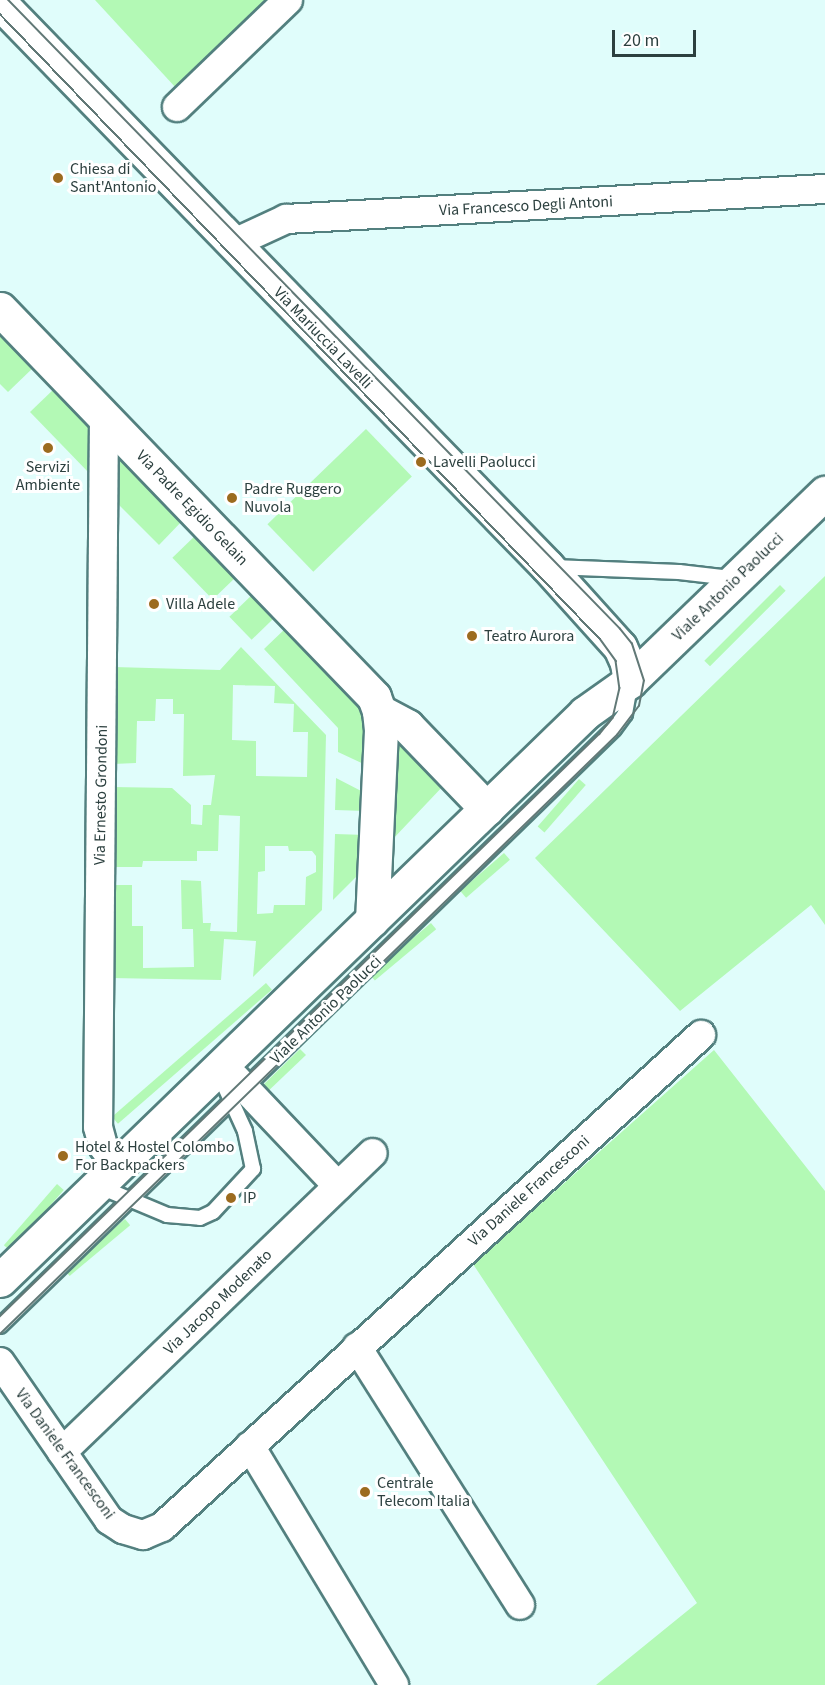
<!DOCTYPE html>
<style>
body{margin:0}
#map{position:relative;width:825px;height:1685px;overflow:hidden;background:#e0fdfb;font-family:"Source Sans 3",sans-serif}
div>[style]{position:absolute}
.green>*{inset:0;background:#b3f9b5;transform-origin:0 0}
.roads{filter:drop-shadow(2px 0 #53807f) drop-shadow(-2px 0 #53807f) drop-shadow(0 2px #53807f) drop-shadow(0 -2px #53807f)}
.lane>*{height:14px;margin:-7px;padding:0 7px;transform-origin:7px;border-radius:7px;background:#fff}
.street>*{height:28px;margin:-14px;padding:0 14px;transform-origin:14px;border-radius:14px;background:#fff}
.secondary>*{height:33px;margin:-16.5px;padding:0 16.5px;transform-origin:16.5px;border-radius:16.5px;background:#fff}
.tram>*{height:1.5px;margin:-0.75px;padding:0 0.75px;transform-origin:0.75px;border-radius:0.75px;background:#627977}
.dots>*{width:16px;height:16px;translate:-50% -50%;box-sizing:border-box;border:3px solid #fff;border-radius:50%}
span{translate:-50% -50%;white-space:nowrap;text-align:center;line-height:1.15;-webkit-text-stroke:6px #fff;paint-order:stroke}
.poi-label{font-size:16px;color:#2c403f}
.left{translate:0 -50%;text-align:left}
.street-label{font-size:16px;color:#2c403f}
.scale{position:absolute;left:612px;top:30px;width:84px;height:27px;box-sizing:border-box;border:3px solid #2c403f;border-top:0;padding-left:8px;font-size:18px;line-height:21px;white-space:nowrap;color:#2c403f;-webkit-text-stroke:4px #fff;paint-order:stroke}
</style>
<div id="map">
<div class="green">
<div style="clip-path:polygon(95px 0,265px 0,176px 88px)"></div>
<div style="clip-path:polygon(0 330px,35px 366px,8px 392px,0 384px)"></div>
<div style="clip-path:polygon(56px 387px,90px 422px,90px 474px,30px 412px)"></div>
<div style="left:366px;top:429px;width:66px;height:137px;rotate:46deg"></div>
<div style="clip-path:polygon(121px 455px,185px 518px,159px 545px,113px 499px,116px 464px)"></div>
<div style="left:199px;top:532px;width:58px;height:37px;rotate:46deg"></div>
<div style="clip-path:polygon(825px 576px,825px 925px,811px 905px,680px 1011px,535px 858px)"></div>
<div style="left:780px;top:585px;width:8px;height:107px;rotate:45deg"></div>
<div style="left:256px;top:591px;width:32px;height:37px;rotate:46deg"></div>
<div style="clip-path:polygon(288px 626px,367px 710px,368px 766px,338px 752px,338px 728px,264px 649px)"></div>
<div style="clip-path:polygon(evenodd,241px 647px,326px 735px,322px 910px,253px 977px,256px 941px,224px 939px,221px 980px,111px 978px,112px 885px,132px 885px,132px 926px,143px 926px,143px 968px,194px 967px,193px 929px,182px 929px,181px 880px,201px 881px,203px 923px,211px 923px,210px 931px,237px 932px,240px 816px,219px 815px,218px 851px,197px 851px,197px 861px,143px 861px,142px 867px,112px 867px,113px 787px,172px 788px,191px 805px,191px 824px,202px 825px,203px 805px,211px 805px,215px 775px,183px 776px,184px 714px,173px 714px,173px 699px,156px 699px,155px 721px,137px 721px,136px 763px,113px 764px,114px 667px,220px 670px,241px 647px,233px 685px,275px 686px,274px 703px,294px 704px,293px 732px,308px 732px,307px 777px,256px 776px,256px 741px,232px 740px,233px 685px,241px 647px,265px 846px,288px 846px,289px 851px,312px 851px,316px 856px,316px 872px,306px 877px,305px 905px,274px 905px,273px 913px,257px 914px,258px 872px,265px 871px,265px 846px)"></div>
<div style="clip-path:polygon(397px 736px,445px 784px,392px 840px)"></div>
<div style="clip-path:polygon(336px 778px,367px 794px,366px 811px,335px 810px)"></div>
<div style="left:579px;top:779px;width:9px;height:63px;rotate:41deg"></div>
<div style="clip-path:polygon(335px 834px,366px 835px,365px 868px,333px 900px)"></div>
<div style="left:504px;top:853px;width:9px;height:58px;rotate:49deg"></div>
<div style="left:431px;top:923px;width:8px;height:80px;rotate:50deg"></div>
<div style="left:266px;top:983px;width:9px;height:204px;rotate:49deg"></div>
<div style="clip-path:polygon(300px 1049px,306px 1055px,263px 1096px,261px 1087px)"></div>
<div style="clip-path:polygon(714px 1050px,825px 1191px,825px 1685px,596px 1685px,697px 1603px,473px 1264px)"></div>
<div style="left:57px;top:1184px;width:9px;height:81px;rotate:41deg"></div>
<div style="left:125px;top:1219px;width:8px;height:79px;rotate:50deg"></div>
</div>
<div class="roads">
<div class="lane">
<div style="left:553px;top:567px;width:126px;rotate:2.3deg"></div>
<div style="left:679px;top:572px;width:52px;rotate:6.6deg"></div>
<div style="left:98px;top:1186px;width:75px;rotate:22.8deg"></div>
<div style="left:167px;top:1215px;width:33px;rotate:5deg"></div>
<div style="left:200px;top:1218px;width:14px;rotate:-25deg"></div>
<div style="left:213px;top:1212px;width:59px;rotate:-47.1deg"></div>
<div style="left:253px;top:1169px;width:39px;rotate:-102deg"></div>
<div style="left:245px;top:1131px;width:63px;rotate:-114.5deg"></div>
<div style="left:0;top:1326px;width:856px;rotate:-44.2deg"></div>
<div style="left:614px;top:729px;width:19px;rotate:-54deg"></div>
<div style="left:625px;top:714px;width:28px;rotate:-80deg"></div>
</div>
<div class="street">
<div style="left:177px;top:107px;width:154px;rotate:-43.9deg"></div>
<div style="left:232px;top:244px;width:60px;rotate:-24.8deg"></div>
<div style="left:286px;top:219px;width:540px;rotate:-3.19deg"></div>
<div style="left:104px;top:417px;width:710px;rotate:90.48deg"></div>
<div style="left:98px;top:1127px;width:20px;rotate:75deg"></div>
<div style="left:103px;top:1146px;width:25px;rotate:56deg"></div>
<div style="left:223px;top:1065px;width:167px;rotate:46.5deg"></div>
<div style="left:357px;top:1347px;width:305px;rotate:57.7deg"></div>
<div style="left:0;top:1362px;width:192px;rotate:55.4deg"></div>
<div style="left:109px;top:1520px;width:17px;rotate:33deg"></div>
<div style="left:123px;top:1529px;width:21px;rotate:17deg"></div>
<div style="left:143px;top:1535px;width:21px;rotate:-23deg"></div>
<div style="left:162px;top:1527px;width:730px;rotate:-42.39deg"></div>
<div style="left:250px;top:1446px;width:279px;rotate:58.9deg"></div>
<div style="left:62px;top:1452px;width:431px;rotate:-43.9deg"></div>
</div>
<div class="secondary">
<div style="left:0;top:3px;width:785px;rotate:45.83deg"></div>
<div style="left:547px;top:566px;width:109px;rotate:48deg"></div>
<div style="left:620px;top:647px;width:17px;rotate:66deg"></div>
<div style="left:627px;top:663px;width:18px;rotate:81deg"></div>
<div style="left:0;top:309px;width:539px;rotate:46.05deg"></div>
<div style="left:374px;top:697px;width:15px;rotate:70deg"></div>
<div style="left:379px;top:711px;width:19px;rotate:84deg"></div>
<div style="left:381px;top:730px;width:190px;rotate:92.7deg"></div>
<div style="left:379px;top:711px;width:32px;rotate:28deg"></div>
<div style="left:407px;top:726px;width:115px;rotate:46.1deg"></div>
<div style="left:0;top:1280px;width:815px;rotate:-44.1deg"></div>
<div style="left:585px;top:713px;width:55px;rotate:-35.4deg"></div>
<div style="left:630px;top:681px;width:271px;rotate:-44deg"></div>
</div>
</div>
<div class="tram">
<div style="left:0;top:14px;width:868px;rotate:46.17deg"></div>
<div style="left:601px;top:640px;width:26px;rotate:54deg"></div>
<div style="left:616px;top:661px;width:27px;rotate:82deg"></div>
<div style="left:620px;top:688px;width:31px;rotate:103deg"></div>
<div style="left:613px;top:718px;width:21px;rotate:129deg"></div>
<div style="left:600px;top:734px;width:837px;rotate:135.82deg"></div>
<div style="left:0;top:1334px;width:860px;rotate:-44.15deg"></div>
<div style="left:617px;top:735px;width:36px;rotate:-53deg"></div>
<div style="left:639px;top:706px;width:25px;rotate:-79deg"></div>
<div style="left:644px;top:681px;width:39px;rotate:-108deg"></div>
<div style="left:632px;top:644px;width:19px;rotate:-129deg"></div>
<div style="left:620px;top:629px;width:878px;rotate:-134.22deg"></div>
</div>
<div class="dots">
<div style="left:58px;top:178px;background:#9c6b1f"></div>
<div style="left:48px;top:448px;background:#9c6b1f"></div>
<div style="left:421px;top:462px;background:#9c6b1f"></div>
<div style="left:232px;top:498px;background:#9c6b1f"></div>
<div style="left:154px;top:604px;background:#9c6b1f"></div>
<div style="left:472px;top:636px;background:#9c6b1f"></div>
<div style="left:63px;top:1156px;background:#9c6b1f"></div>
<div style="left:231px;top:1198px;background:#9c6b1f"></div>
<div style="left:365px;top:1492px;background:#9c6b1f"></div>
</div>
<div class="poi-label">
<span class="left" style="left:70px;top:178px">Chiesa di<br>Sant'Antonio</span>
<span class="left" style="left:433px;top:462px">Lavelli Paolucci</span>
<span style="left:48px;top:476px">Servizi<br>Ambiente</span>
<span class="left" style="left:244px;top:498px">Padre Ruggero<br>Nuvola</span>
<span class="left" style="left:166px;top:604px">Villa Adele</span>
<span class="left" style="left:484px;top:636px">Teatro Aurora</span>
<span class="left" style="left:75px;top:1156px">Hotel &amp; Hostel Colombo<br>For Backpackers</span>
<span class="left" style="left:243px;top:1198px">IP</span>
<span class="left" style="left:377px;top:1492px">Centrale<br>Telecom Italia</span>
</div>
<div class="street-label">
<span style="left:526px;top:206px;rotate:-3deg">Via Francesco Degli Antoni</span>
<span style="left:323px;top:338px;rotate:46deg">Via Mariuccia Lavelli</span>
<span style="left:192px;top:508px;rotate:46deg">Via Padre Egidio Gelain</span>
<span style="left:728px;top:587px;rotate:-44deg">Viale Antonio Paolucci</span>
<span style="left:101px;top:795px;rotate:-89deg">Via Ernesto Grondoni</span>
<span style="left:326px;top:1010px;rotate:-44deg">Viale Antonio Paolucci</span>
<span style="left:529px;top:1191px;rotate:-42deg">Via Daniele Francesconi</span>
<span style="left:218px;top:1302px;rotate:-44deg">Via Jacopo Modenato</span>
<span style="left:65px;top:1454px;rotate:54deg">Via Daniele Francesconi</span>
</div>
<div class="scale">20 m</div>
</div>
